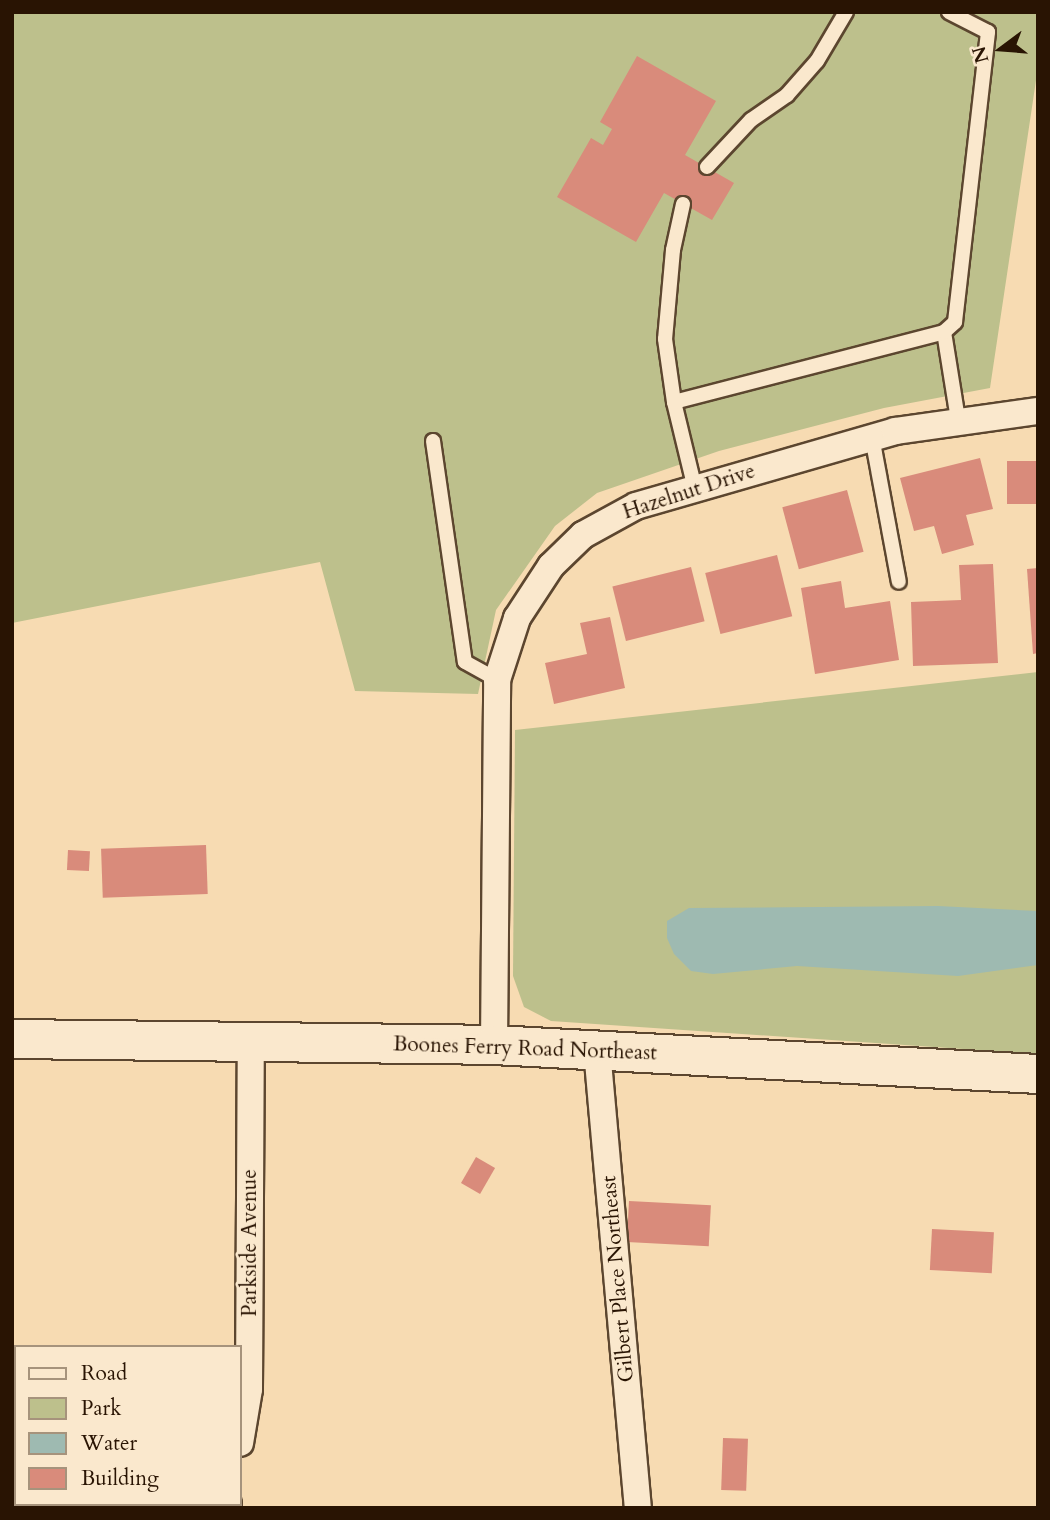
<!DOCTYPE html>
<style>
body{margin:0}
#map{position:relative;width:1050px;height:1520px;overflow:hidden;background:#f7dbb2;font-family:Cardo,serif}
div>[style]{position:absolute}
.green>*{inset:0;background:#bdc08c}
.water>*{inset:0;background:#9ebab1}
.building>*{inset:0;background:#d98b7b;transform-origin:0 0}
.roads{filter:drop-shadow(2px 0 #5c462f) drop-shadow(-2px 0 #5c462f) drop-shadow(0 2px #5c462f) drop-shadow(0 -2px #5c462f)}
.service>*{height:14px;margin:-7px;padding:0 7px;transform-origin:7px;border-radius:7px;background:#fae8cd}
.minor>*{height:26px;margin:-13px;padding:0 13px;transform-origin:13px;border-radius:13px;background:#fae8cd}
.secondary>*{height:38px;margin:-19px;padding:0 19px;transform-origin:19px;border-radius:19px;background:#fae8cd}
span{translate:-50% -50%;white-space:nowrap;text-align:center;line-height:1.15;-webkit-text-stroke:5px #fae8cd;paint-order:stroke}
.street-label{font-size:21px;color:#291403}
.frame{position:absolute;inset:0;border:14px solid #291403;pointer-events:none}
.legend{position:absolute;left:14px;top:1345px;width:228px;height:161px;box-sizing:border-box;background:#fae8cd;border:2px solid #a6937c;margin:0;padding:9px 12px;list-style:none;font-size:21px;color:#291403}
.legend li{display:flex;align-items:center;gap:14px;height:35px}
.legend b{width:35px;border:2px solid #a6937c}
.north{position:absolute;left:966px;top:14px;width:70px;height:70px;-webkit-text-stroke:5px #fae8cd;paint-order:stroke;rotate:254deg;font-size:19px;font-weight:700;line-height:28px;text-align:center;color:#291403}
.north::after{content:'';display:block;margin:auto;width:24px;height:32px;background:#291403;clip-path:polygon(50% 0,100% 100%,50% 72%,0 100%)}
</style>
<div id="map">
<div class="green">
<div style="clip-path:polygon(12px 12px,1038px 12px,1038px 67px,990px 388px,884px 408px,719px 451px,597px 493px,555px 526px,496px 610px,478px 694px,355px 691px,320px 562px,12px 623px)"></div>
<div style="clip-path:polygon(1038px 672px,1038px 1054px,551px 1021px,524px 1007px,513px 976px,515px 730px)"></div>
</div>
<div class="water">
<div style="clip-path:polygon(938px 906px,1038px 911px,1038px 965px,958px 976px,797px 966px,713px 974px,691px 971px,674px 954px,667px 938px,667px 921px,689px 908px)"></div>
</div>
<div class="building">
<div style="clip-path:polygon(637px 56px,716px 101px,685px 155px,734px 183px,712px 220px,664px 193px,636px 242px,557px 197px,591px 138px,603px 145px,612px 129px,600px 122px)"></div>
<div style="clip-path:polygon(980px 458px,993px 509px,966px 515px,974px 545px,942px 554px,934px 526px,914px 531px,900px 478px)"></div>
<div style="left:1038px;top:461px;width:43px;height:31px;rotate:90deg"></div>
<div style="left:847px;top:490px;width:64px;height:67px;rotate:75deg"></div>
<div style="left:777px;top:555px;width:63px;height:74px;rotate:76deg"></div>
<div style="clip-path:polygon(993px 564px,998px 663px,913px 666px,911px 602px,961px 600px,959px 565px)"></div>
<div style="left:691px;top:567px;width:56px;height:81px;rotate:76deg"></div>
<div style="clip-path:polygon(1038px 568px,1038px 653px,1033px 654px,1027px 569px)"></div>
<div style="clip-path:polygon(841px 581px,845px 608px,890px 601px,899px 660px,815px 674px,801px 588px)"></div>
<div style="clip-path:polygon(610px 617px,625px 688px,554px 704px,545px 663px,587px 654px,580px 623px)"></div>
<div style="left:206px;top:845px;width:49px;height:105px;rotate:88deg"></div>
<div style="left:68px;top:850px;width:22px;height:20px;rotate:3deg"></div>
<div style="left:476px;top:1157px;width:22px;height:30px;rotate:30deg"></div>
<div style="left:629px;top:1201px;width:82px;height:41px;rotate:3deg"></div>
<div style="left:932px;top:1229px;width:62px;height:41px;rotate:3deg"></div>
<div style="left:723px;top:1438px;width:25px;height:52px;rotate:2deg"></div>
</div>
<div class="roads">
<div class="service">
<div style="left:707px;top:167px;width:64px;rotate:-46.9deg"></div>
<div style="left:751px;top:120px;width:44px;rotate:-34.8deg"></div>
<div style="left:787px;top:95px;width:45px;rotate:-48.6deg"></div>
<div style="left:817px;top:61px;width:57px;rotate:-59.4deg"></div>
<div style="left:683px;top:204px;width:47px;rotate:102.3deg"></div>
<div style="left:673px;top:250px;width:89px;rotate:95.1deg"></div>
<div style="left:665px;top:339px;width:64px;rotate:81.9deg"></div>
<div style="left:674px;top:402px;width:89px;rotate:76.4deg"></div>
<div style="left:944px;top:332px;width:88px;rotate:80.9deg"></div>
<div style="left:674px;top:402px;width:279px;rotate:-14.5deg"></div>
<div style="left:944px;top:332px;width:15px;rotate:-42deg"></div>
<div style="left:955px;top:322px;width:292px;rotate:-83.5deg"></div>
<div style="left:988px;top:32px;width:44px;rotate:-152.9deg"></div>
<div style="left:872px;top:437px;width:147px;rotate:79.5deg"></div>
<div style="left:433px;top:441px;width:223px;rotate:81.8deg"></div>
<div style="left:465px;top:662px;width:37px;rotate:29deg"></div>
</div>
<div class="minor">
<div style="left:494px;top:1045px;width:365px;rotate:-89.5deg"></div>
<div style="left:497px;top:680px;width:65px;rotate:-72.1deg"></div>
<div style="left:517px;top:618px;width:62px;rotate:-56.8deg"></div>
<div style="left:551px;top:566px;width:45px;rotate:-44.1deg"></div>
<div style="left:583px;top:535px;width:60px;rotate:-28.7deg"></div>
<div style="left:636px;top:506px;width:270px;rotate:-16.1deg"></div>
<div style="left:895px;top:431px;width:144px;rotate:-8deg"></div>
<div style="left:597px;top:1050px;width:460px;rotate:84.9deg"></div>
<div style="left:240px;top:1443px;width:55px;rotate:-80.5deg"></div>
<div style="left:249px;top:1389px;width:347px;rotate:-89.7deg"></div>
<div style="left:228px;top:1508px;width:4px;rotate:-90deg"></div>
</div>
<div class="secondary">
<div style="left:12px;top:1039px;width:482px;rotate:0.7deg"></div>
<div style="left:494px;top:1045px;width:545px;rotate:3.05deg"></div>
</div>
</div>
<div class="street-label">
<span style="left:689px;top:492px;rotate:-18deg">Hazelnut Drive</span>
<span style="left:525px;top:1049px;rotate:2deg">Boones Ferry Road Northeast</span>
<span style="left:250px;top:1243px;rotate:-90deg">Parkside Avenue</span>
<span style="left:618px;top:1279px;rotate:-95deg">Gilbert Place Northeast</span>
</div>
<div class="frame"></div>
<ul class="legend">
<li><b style="height:9px;background:#fae8cd"></b>Road</li>
<li><b style="height:19px;background:#bdc08c"></b>Park</li>
<li><b style="height:19px;background:#9ebab1"></b>Water</li>
<li><b style="height:19px;background:#d98b7b"></b>Building</li>
</ul>
<div class="north">N</div>
</div>
